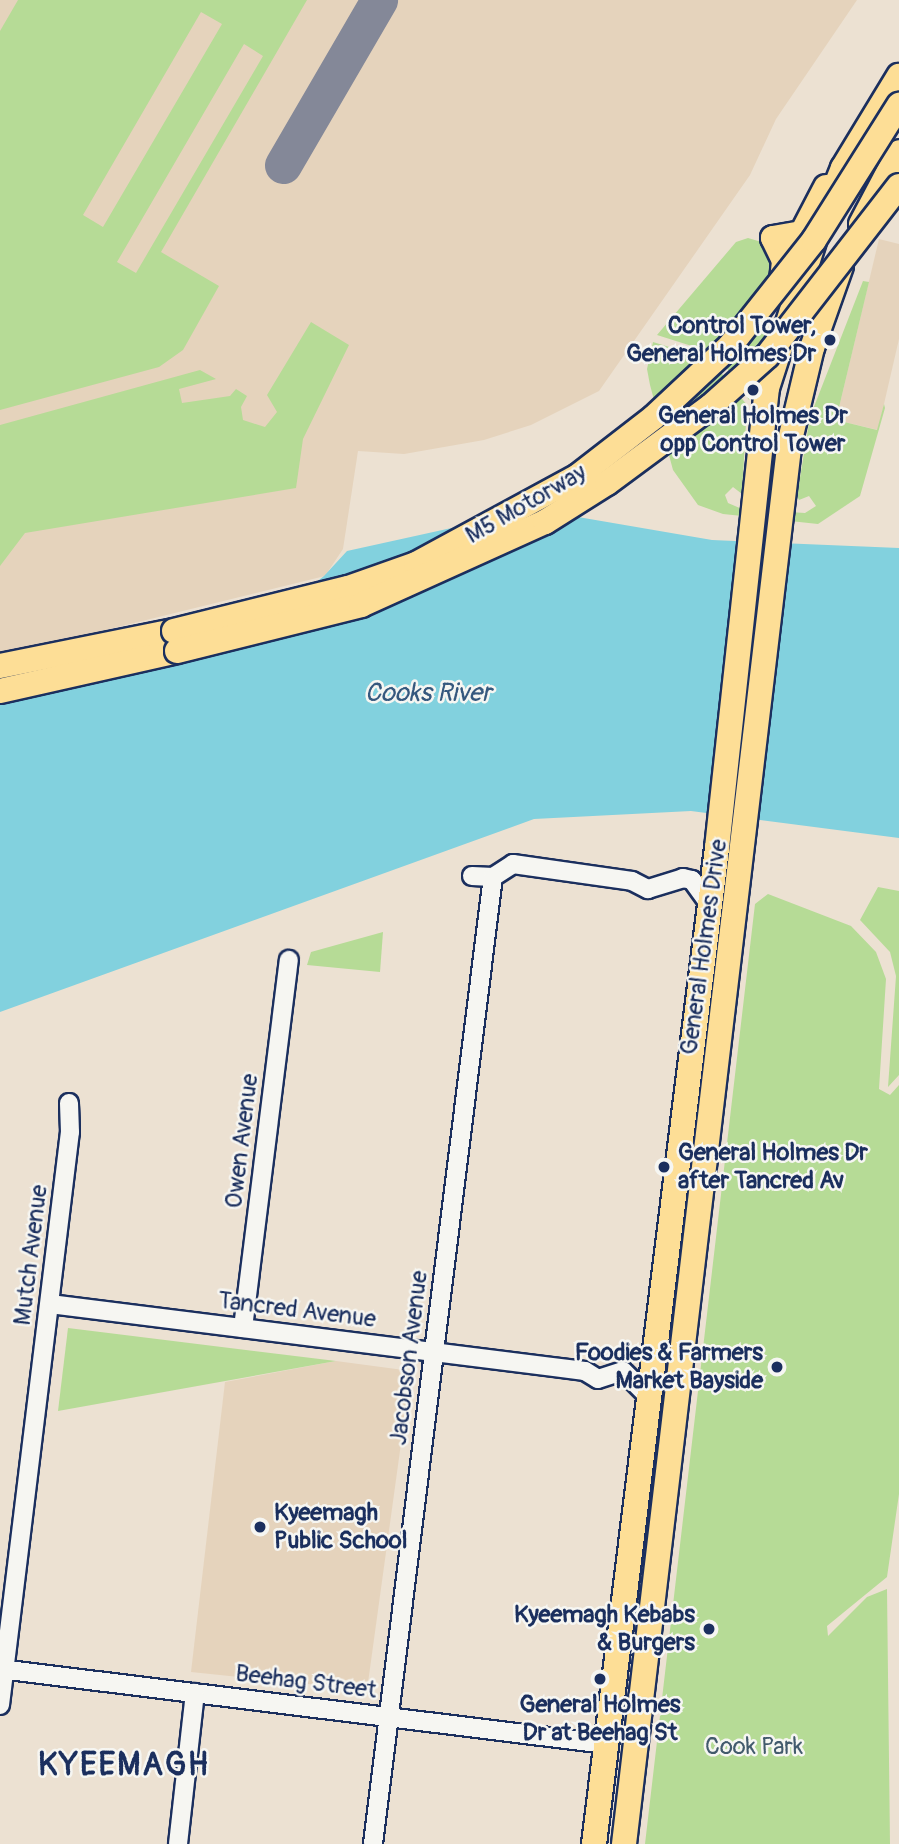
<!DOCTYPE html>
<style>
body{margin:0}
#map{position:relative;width:899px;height:1844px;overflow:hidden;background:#ece1d2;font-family:Pangolin,sans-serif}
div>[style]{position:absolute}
.built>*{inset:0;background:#e5d3bc}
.green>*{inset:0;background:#b6db96}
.water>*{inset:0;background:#82d1de}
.taxiway>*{height:37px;margin:-18.5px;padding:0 18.5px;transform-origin:18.5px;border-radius:18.5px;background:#848898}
.roads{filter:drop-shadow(2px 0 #1b2f5e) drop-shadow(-2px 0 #1b2f5e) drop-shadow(0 2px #1b2f5e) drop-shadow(0 -2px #1b2f5e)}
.minor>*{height:18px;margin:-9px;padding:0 9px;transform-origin:9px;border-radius:9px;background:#f6f6f2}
.highway>*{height:24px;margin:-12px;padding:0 12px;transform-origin:12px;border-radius:12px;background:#fdde96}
.bridges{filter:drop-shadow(2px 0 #1b2f5e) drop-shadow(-2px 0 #1b2f5e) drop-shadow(0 2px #1b2f5e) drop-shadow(0 -2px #1b2f5e)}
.highway-bridge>*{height:24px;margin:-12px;padding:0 12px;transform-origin:12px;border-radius:12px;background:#fdde96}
.dots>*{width:19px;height:19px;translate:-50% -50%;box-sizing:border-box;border:4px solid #f6f6f2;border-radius:50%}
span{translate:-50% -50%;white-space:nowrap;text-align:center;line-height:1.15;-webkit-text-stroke:5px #f6f6f2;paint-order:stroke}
.poi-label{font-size:24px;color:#1b2f5e;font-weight:700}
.right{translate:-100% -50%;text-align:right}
.left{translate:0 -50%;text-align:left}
.street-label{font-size:24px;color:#1b2f5e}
.park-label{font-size:24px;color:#425a6c}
.water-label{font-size:26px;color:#35587e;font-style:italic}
.district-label{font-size:32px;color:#1b2f5e;font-weight:700;letter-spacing:2px}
</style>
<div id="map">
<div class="built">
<div style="clip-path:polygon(0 0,857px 0,776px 119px,750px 175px,599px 391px,531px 425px,484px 440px,404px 454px,358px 451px,343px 549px,325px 576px,0 656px)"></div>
<div style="clip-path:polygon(879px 239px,899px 244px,899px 339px,878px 430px,836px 420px)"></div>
<div style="clip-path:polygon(336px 1361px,411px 1371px,367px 1690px,191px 1672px,225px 1382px)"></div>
</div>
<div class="green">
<div style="clip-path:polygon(evenodd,18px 0,307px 0,161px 252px,219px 286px,183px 350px,159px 367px,0 410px,0 31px,18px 0,201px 12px,222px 24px,103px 227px,83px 215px,201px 12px,18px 0,244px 44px,263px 56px,136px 273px,117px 262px,244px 44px)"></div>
<div style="clip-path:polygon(748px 238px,765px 243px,779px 277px,749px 400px,717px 354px,657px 335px,736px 242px)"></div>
<div style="clip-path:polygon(863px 281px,869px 282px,836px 420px,877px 430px,884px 404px,885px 408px,860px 496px,818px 524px,723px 514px,698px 505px,673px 470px,650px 385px,647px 369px,653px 342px,711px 360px,747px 405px,742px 494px,733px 487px,725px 495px,728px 503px,742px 509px,805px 513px,816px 506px,809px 496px,799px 500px,797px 496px,810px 417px)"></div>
<div style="clip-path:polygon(311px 322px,349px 345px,303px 439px,296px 488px,25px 533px,0 566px,0 425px,200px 370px,216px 379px,179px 389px,182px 403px,230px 396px,236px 389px,247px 396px,241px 407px,243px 420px,265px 427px,277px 412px,267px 395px)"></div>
<div style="clip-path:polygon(878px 887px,899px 891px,899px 1075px,888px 1087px,896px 976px,890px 952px,860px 920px)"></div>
<div style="clip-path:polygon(768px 894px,851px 926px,876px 952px,886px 979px,879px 1089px,890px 1095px,899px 1085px,899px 1494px,887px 1577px,827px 1626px,828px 1636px,867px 1597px,887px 1589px,890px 1844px,645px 1844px,755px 904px)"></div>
<div style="clip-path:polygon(383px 932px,380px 972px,307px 965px,311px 952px)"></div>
<div style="clip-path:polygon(68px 1328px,336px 1361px,58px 1411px)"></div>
</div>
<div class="water">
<div style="clip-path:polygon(578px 517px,712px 540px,899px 548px,899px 838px,691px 811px,534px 819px,0 1012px,0 701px,168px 660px,230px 651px,324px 576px,347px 551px,456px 527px)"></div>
</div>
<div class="taxiway">
<div style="left:283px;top:165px;width:191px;rotate:-59.8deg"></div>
</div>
<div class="roads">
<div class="minor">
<div style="left:472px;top:876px;width:21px;rotate:3deg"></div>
<div style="left:493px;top:877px;width:24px;rotate:-33deg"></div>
<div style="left:513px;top:864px;width:120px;rotate:8.1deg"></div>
<div style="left:632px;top:881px;width:18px;rotate:27deg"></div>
<div style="left:648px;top:889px;width:37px;rotate:-17deg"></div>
<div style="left:683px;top:878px;width:9px;rotate:13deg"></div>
<div style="left:692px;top:880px;width:27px;rotate:54deg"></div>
<div style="left:50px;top:1304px;width:539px;rotate:7.14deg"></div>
<div style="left:585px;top:1371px;width:15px;rotate:32deg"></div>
<div style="left:598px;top:1379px;width:26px;rotate:-18deg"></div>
<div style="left:623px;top:1371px;width:34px;rotate:45deg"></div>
<div style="left:243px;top:1328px;width:371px;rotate:-82.9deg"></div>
<div style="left:0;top:1669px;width:611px;rotate:7.06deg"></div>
<div style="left:0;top:1705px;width:577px;rotate:-83.04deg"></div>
<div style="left:70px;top:1132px;width:29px;rotate:-92deg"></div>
<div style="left:178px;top:1844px;width:152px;rotate:-83.6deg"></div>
<div style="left:373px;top:1844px;width:974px;rotate:-82.93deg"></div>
</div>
<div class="highway">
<div style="left:827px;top:208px;width:43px;rotate:-68.2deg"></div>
<div style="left:843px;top:168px;width:108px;rotate:-58.7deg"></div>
<div style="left:861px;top:224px;width:81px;rotate:-62.2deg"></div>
<div style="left:773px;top:238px;width:25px;rotate:64deg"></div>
<div style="left:784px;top:261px;width:30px;rotate:96deg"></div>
<div style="left:773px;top:238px;width:29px;rotate:-10deg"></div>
<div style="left:802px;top:233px;width:52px;rotate:-62.4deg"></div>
<div style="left:0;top:666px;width:177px;rotate:-11.4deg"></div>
<div style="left:0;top:691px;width:181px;rotate:-12.7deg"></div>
<div style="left:594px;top:1844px;width:1004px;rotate:-82.96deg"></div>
<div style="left:717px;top:848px;width:463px;rotate:-83.8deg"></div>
<div style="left:767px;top:388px;width:153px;rotate:-72.2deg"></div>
<div style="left:624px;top:1844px;width:1414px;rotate:-83.26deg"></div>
<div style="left:790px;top:440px;width:95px;rotate:-76.6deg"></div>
<div style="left:812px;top:348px;width:87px;rotate:-70.5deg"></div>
</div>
</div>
<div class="bridges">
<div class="highway-bridge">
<div style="left:174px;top:631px;width:179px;rotate:-13.9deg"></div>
<div style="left:348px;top:588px;width:72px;rotate:-19.4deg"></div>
<div style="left:416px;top:564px;width:184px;rotate:-28.5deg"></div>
<div style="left:578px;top:476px;width:96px;rotate:-37.8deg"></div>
<div style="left:654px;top:417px;width:104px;rotate:-43.1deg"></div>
<div style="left:730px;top:346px;width:135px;rotate:-51.6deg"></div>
<div style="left:814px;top:240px;width:160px;rotate:-57.8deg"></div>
<div style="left:177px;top:651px;width:190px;rotate:-14deg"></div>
<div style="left:361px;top:605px;width:202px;rotate:-24.3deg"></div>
<div style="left:545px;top:522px;width:73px;rotate:-32.2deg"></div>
<div style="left:607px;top:483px;width:129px;rotate:-36.5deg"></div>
<div style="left:711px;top:406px;width:75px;rotate:-41.8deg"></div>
<div style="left:767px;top:356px;width:215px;rotate:-52.2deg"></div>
</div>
</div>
<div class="dots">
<div style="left:830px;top:340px;background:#1b2f5e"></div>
<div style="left:753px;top:390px;background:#1b2f5e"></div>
<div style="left:664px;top:1167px;background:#1b2f5e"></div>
<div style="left:777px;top:1367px;background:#1b2f5e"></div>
<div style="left:260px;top:1527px;background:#1b2f5e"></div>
<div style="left:709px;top:1629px;background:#1b2f5e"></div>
<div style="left:600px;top:1679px;background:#1b2f5e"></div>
</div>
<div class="poi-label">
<span class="right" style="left:816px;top:340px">Control Tower,<br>General Holmes Dr</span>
<span style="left:753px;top:430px">General Holmes Dr<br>opp Control Tower</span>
<span class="left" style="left:678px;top:1167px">General Holmes Dr<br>after Tancred Av</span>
<span class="right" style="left:763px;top:1367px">Foodies &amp; Farmers<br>Market Bayside</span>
<span class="left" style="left:274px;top:1527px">Kyeemagh<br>Public School</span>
<span class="right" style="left:695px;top:1629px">Kyeemagh Kebabs<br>&amp; Burgers</span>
<span style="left:600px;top:1719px">General Holmes<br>Dr at Beehag St</span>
</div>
<div class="street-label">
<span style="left:526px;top:504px;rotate:-30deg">M5 Motorway</span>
<span style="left:704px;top:947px;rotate:-82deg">General Holmes Drive</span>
<span style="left:242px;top:1141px;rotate:-83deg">Owen Avenue</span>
<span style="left:31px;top:1255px;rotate:-83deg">Mutch Avenue</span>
<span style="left:297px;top:1310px;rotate:7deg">Tancred Avenue</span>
<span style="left:409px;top:1358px;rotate:-83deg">Jacobson Avenue</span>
<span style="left:306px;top:1682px;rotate:7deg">Beehag Street</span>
</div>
<div class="park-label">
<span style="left:754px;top:1747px">Cook Park</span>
</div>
<div class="water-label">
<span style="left:428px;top:694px">Cooks River</span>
</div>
<div class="district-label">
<span style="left:124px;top:1765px">KYEEMAGH</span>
</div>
</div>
